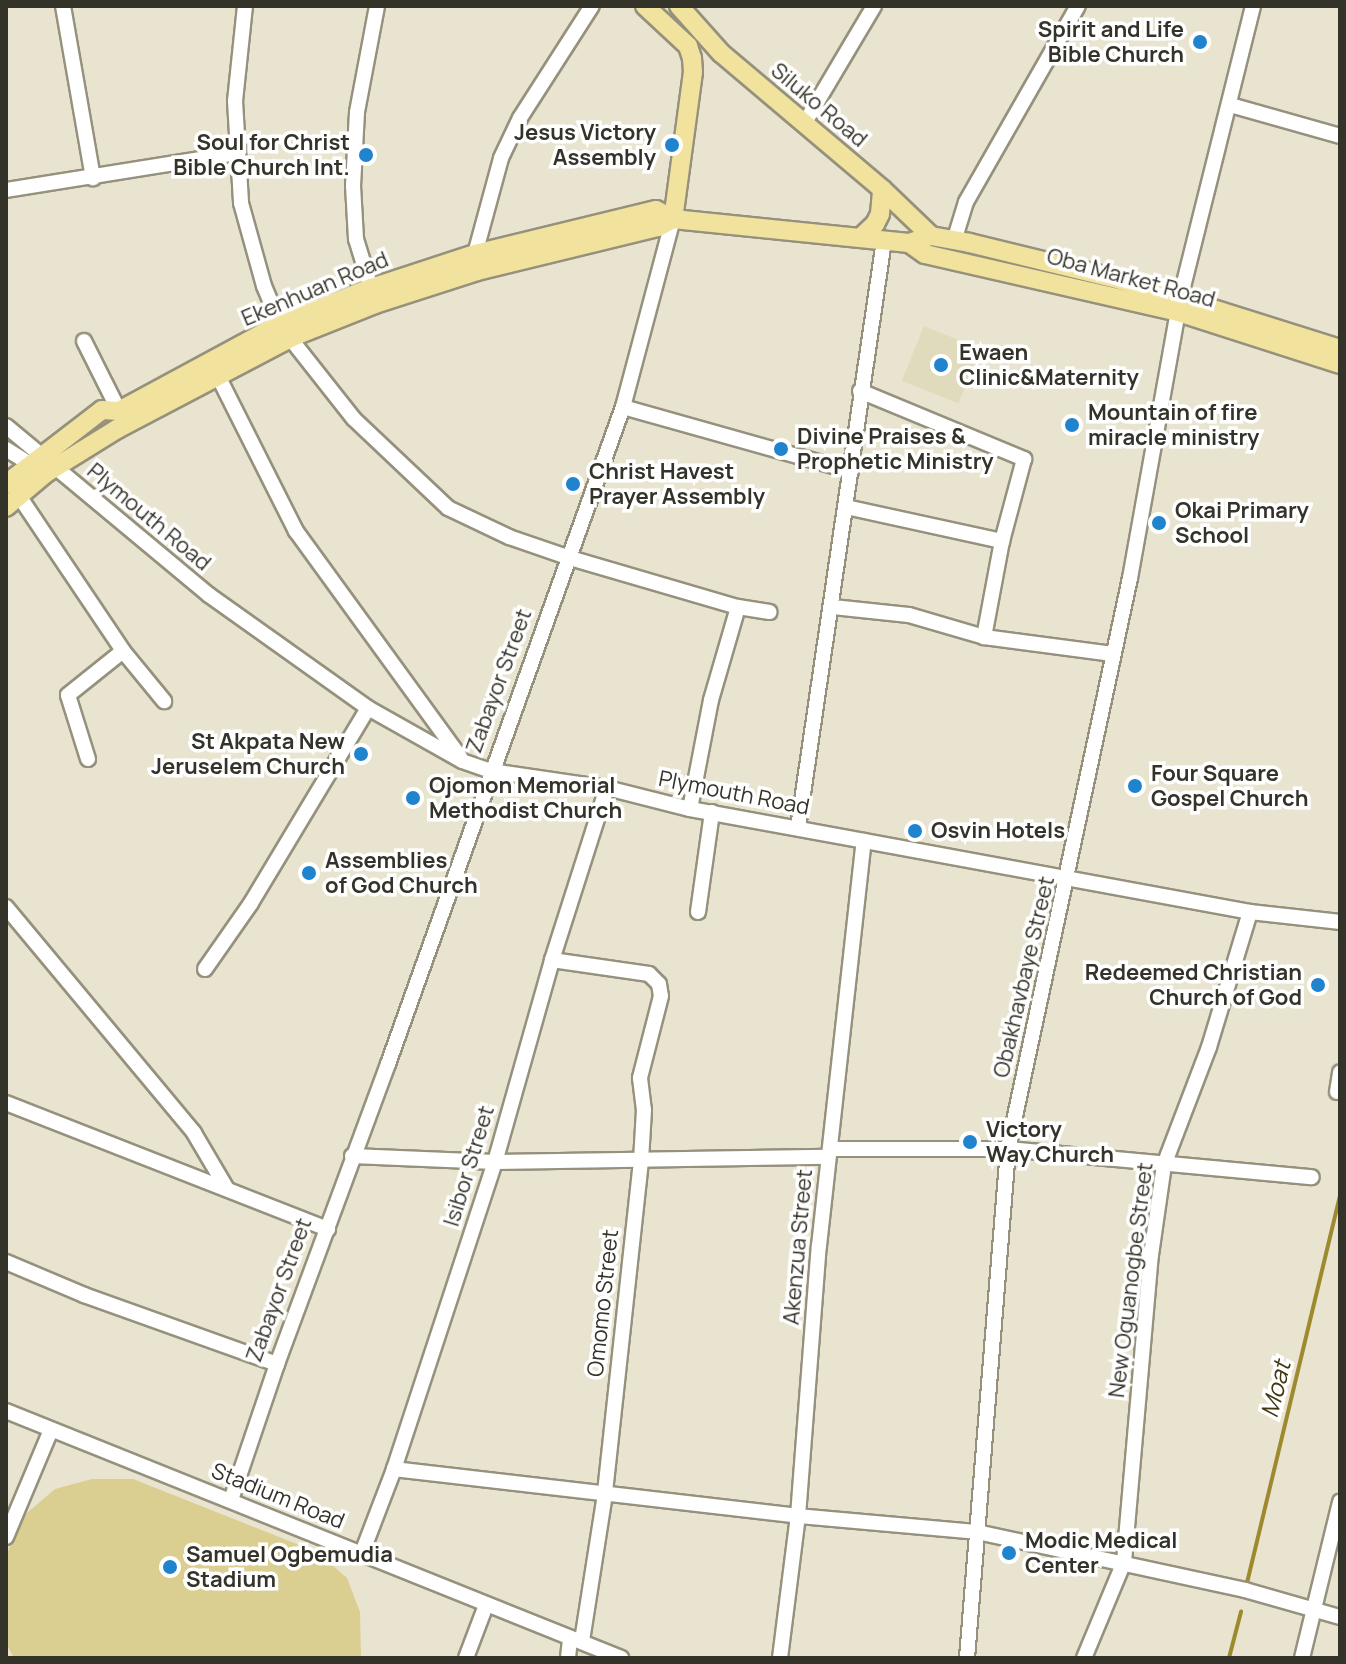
<!DOCTYPE html>
<style>
body{margin:0}
#map{position:relative;width:1346px;height:1664px;overflow:hidden;background:#e9e4cf;font-family:Manrope,sans-serif}
div>[style]{position:absolute}
.built>*{inset:0;background:#e1dbbe;transform-origin:0 0}
.green>*{inset:0;background:#dbce91}
.stream>*{height:4px;margin:-2px;padding:0 2px;transform-origin:2px;border-radius:2px;background:#9d8a2e}
.roads{filter:drop-shadow(2px 0 #95917d) drop-shadow(-2px 0 #95917d) drop-shadow(0 2px #95917d) drop-shadow(0 -2px #95917d)}
.minor>*{height:14px;margin:-7px;padding:0 7px;transform-origin:7px;border-radius:7px;background:#fff}
.major>*{height:18px;margin:-9px;padding:0 9px;transform-origin:9px;border-radius:9px;background:#f1e29e}
.dots>*{width:22px;height:22px;translate:-50% -50%;box-sizing:border-box;border:4px solid #fff;border-radius:50%}
span{translate:-50% -50%;white-space:nowrap;text-align:center;line-height:1.15;-webkit-text-stroke:7px #fff;paint-order:stroke}
.poi-label{font-size:22px;color:#34332a;font-weight:700}
.right{translate:-100% -50%;text-align:right}
.left{translate:0 -50%;text-align:left}
.street-label{font-size:22px;color:#34332a}
.water-label{font-size:24px;color:#3f3610;font-style:italic}
.frame{position:absolute;inset:0;border:8px solid #34332a;pointer-events:none}
</style>
<div id="map">
<div class="built">
<div style="left:924px;top:326px;width:61px;height:59px;rotate:22deg"></div>
</div>
<div class="green">
<div style="clip-path:polygon(92px 1479px,133px 1479px,317px 1552px,347px 1578px,360px 1612px,361px 1658px,14px 1658px,6px 1643px,6px 1557px,21px 1518px,55px 1489px)"></div>
</div>
<div class="stream">
<div style="left:1246px;top:1587px;width:402px;rotate:-76.5deg"></div>
<div style="left:1229px;top:1658px;width:48px;rotate:-75.4deg"></div>
</div>
<div class="roads">
<div class="minor">
<div style="left:63px;top:6px;width:175px;rotate:80.1deg"></div>
<div style="left:245px;top:6px;width:96px;rotate:96deg"></div>
<div style="left:235px;top:101px;width:102px;rotate:86.6deg"></div>
<div style="left:241px;top:203px;width:86px;rotate:74.5deg"></div>
<div style="left:264px;top:286px;width:41px;rotate:67.2deg"></div>
<div style="left:1230px;top:105px;width:114px;rotate:15.7deg"></div>
<div style="left:804px;top:124px;width:137px;rotate:-59.3deg"></div>
<div style="left:6px;top:190px;width:233px;rotate:-9.1deg"></div>
<div style="left:954px;top:241px;width:41px;rotate:-72.9deg"></div>
<div style="left:966px;top:202px;width:226px;rotate:-60.3deg"></div>
<div style="left:475px;top:254px;width:99px;rotate:-74.8deg"></div>
<div style="left:501px;top:158px;width:44px;rotate:-64.6deg"></div>
<div style="left:520px;top:118px;width:133px;rotate:-57.3deg"></div>
<div style="left:371px;top:288px;width:51px;rotate:-107deg"></div>
<div style="left:356px;top:239px;width:53px;rotate:-93.2deg"></div>
<div style="left:353px;top:186px;width:74px;rotate:-86.9deg"></div>
<div style="left:357px;top:112px;width:108px;rotate:-79.3deg"></div>
<div style="left:290px;top:338px;width:103px;rotate:51.7deg"></div>
<div style="left:354px;top:419px;width:129px;rotate:43.4deg"></div>
<div style="left:448px;top:508px;width:68px;rotate:25.4deg"></div>
<div style="left:509px;top:537px;width:65px;rotate:19deg"></div>
<div style="left:570px;top:558px;width:175px;rotate:16.3deg"></div>
<div style="left:738px;top:607px;width:32px;rotate:9deg"></div>
<div style="left:84px;top:341px;width:78px;rotate:63.4deg"></div>
<div style="left:217px;top:374px;width:176px;rotate:63.3deg"></div>
<div style="left:296px;top:531px;width:279px;rotate:54deg"></div>
<div style="left:860px;top:391px;width:178px;rotate:22.5deg"></div>
<div style="left:1024px;top:459px;width:85px;rotate:105deg"></div>
<div style="left:1002px;top:541px;width:98px;rotate:100.6deg"></div>
<div style="left:623px;top:407px;width:237px;rotate:15.7deg"></div>
<div style="left:6px;top:426px;width:264px;rotate:39.8deg"></div>
<div style="left:209px;top:595px;width:195px;rotate:35.4deg"></div>
<div style="left:368px;top:708px;width:108px;rotate:29.4deg"></div>
<div style="left:462px;top:761px;width:31px;rotate:19deg"></div>
<div style="left:491px;top:771px;width:117px;rotate:8.3deg"></div>
<div style="left:607px;top:788px;width:86px;rotate:14.2deg"></div>
<div style="left:690px;top:809px;width:177px;rotate:10.4deg"></div>
<div style="left:864px;top:841px;width:392px;rotate:10.4deg"></div>
<div style="left:1250px;top:912px;width:91px;rotate:6.3deg"></div>
<div style="left:6px;top:449px;width:36px;rotate:32deg"></div>
<div style="left:19px;top:496px;width:187px;rotate:56.1deg"></div>
<div style="left:123px;top:651px;width:65px;rotate:50.6deg"></div>
<div style="left:846px;top:507px;width:160px;rotate:12.3deg"></div>
<div style="left:833px;top:607px;width:76px;rotate:6deg"></div>
<div style="left:909px;top:615px;width:78px;rotate:16.3deg"></div>
<div style="left:984px;top:637px;width:130px;rotate:7.5deg"></div>
<div style="left:88px;top:759px;width:67px;rotate:-107.4deg"></div>
<div style="left:68px;top:695px;width:70px;rotate:-38.7deg"></div>
<div style="left:690px;top:809px;width:111px;rotate:-79.1deg"></div>
<div style="left:711px;top:700px;width:97px;rotate:-73.8deg"></div>
<div style="left:798px;top:828px;width:593px;rotate:-81.67deg"></div>
<div style="left:6px;top:907px;width:294px;rotate:50.2deg"></div>
<div style="left:194px;top:1133px;width:65px;rotate:59.5deg"></div>
<div style="left:698px;top:912px;width:101px;rotate:-82deg"></div>
<div style="left:552px;top:960px;width:98px;rotate:8.2deg"></div>
<div style="left:649px;top:974px;width:14px;rotate:45deg"></div>
<div style="left:659px;top:984px;width:12px;rotate:81deg"></div>
<div style="left:661px;top:996px;width:85px;rotate:104.4deg"></div>
<div style="left:640px;top:1078px;width:32px;rotate:83deg"></div>
<div style="left:644px;top:1110px;width:51px;rotate:93.4deg"></div>
<div style="left:641px;top:1161px;width:335px;rotate:96.2deg"></div>
<div style="left:605px;top:1494px;width:149px;rotate:98.9deg"></div>
<div style="left:205px;top:969px;width:80px;rotate:-55.1deg"></div>
<div style="left:251px;top:903px;width:227px;rotate:-59deg"></div>
<div style="left:1337px;top:1092px;width:20px;rotate:-81deg"></div>
<div style="left:6px;top:1103px;width:346px;rotate:21.4deg"></div>
<div style="left:830px;top:1149px;width:178px"></div>
<div style="left:1008px;top:1149px;width:305px;rotate:5.3deg"></div>
<div style="left:352px;top:1156px;width:143px;rotate:2.4deg"></div>
<div style="left:495px;top:1162px;width:333px;rotate:-0.9deg"></div>
<div style="left:6px;top:1262px;width:85px;rotate:22.9deg"></div>
<div style="left:84px;top:1295px;width:205px;rotate:19.7deg"></div>
<div style="left:6px;top:1411px;width:663px;rotate:21.88deg"></div>
<div style="left:394px;top:1469px;width:407px;rotate:6.6deg"></div>
<div style="left:798px;top:1516px;width:180px;rotate:5.1deg"></div>
<div style="left:977px;top:1532px;width:274px;rotate:12.2deg"></div>
<div style="left:1245px;top:1590px;width:99px;rotate:15.9deg"></div>
<div style="left:231px;top:1500px;width:144px;rotate:-71.3deg"></div>
<div style="left:277px;top:1364px;width:320px;rotate:-69.7deg"></div>
<div style="left:388px;top:1064px;width:698px;rotate:-70.32deg"></div>
<div style="left:623px;top:407px;width:195px;rotate:-75.1deg"></div>
<div style="left:6px;top:1537px;width:116px;rotate:-67.2deg"></div>
<div style="left:362px;top:1553px;width:90px;rotate:-69.1deg"></div>
<div style="left:394px;top:1469px;width:323px;rotate:-71.8deg"></div>
<div style="left:495px;top:1162px;width:210px;rotate:-74.2deg"></div>
<div style="left:552px;top:960px;width:181px;rotate:-72.3deg"></div>
<div style="left:466px;top:1658px;width:57px;rotate:-69.3deg"></div>
<div style="left:568px;top:1658px;width:18px;rotate:-84deg"></div>
<div style="left:780px;top:1658px;width:143px;rotate:-82.8deg"></div>
<div style="left:798px;top:1516px;width:271px;rotate:-85.6deg"></div>
<div style="left:819px;top:1246px;width:407px;rotate:-83.7deg"></div>
<div style="left:967px;top:1658px;width:511px;rotate:-85.39deg"></div>
<div style="left:1008px;top:1149px;width:584px;rotate:-77.94deg"></div>
<div style="left:1130px;top:578px;width:283px;rotate:-79.8deg"></div>
<div style="left:1180px;top:299px;width:302px;rotate:-76deg"></div>
<div style="left:1084px;top:1658px;width:104px;rotate:-67.4deg"></div>
<div style="left:1124px;top:1562px;width:308px;rotate:-85deg"></div>
<div style="left:1151px;top:1255px;width:91px;rotate:-81.8deg"></div>
<div style="left:1164px;top:1165px;width:126px;rotate:-69.1deg"></div>
<div style="left:1209px;top:1047px;width:141px;rotate:-73.1deg"></div>
<div style="left:1302px;top:1658px;width:161px;rotate:-76.3deg"></div>
</div>
<div class="major">
<div style="left:645px;top:6px;width:59px;rotate:42.9deg"></div>
<div style="left:688px;top:46px;width:13px;rotate:72deg"></div>
<div style="left:692px;top:58px;width:14px;rotate:86deg"></div>
<div style="left:693px;top:72px;width:148px;rotate:97.7deg"></div>
<div style="left:679px;top:6px;width:63px;rotate:48.2deg"></div>
<div style="left:721px;top:53px;width:211px;rotate:40.2deg"></div>
<div style="left:882px;top:189px;width:68px;rotate:43.8deg"></div>
<div style="left:860px;top:238px;width:21px;rotate:-43deg"></div>
<div style="left:875px;top:224px;width:11px;rotate:-63deg"></div>
<div style="left:880px;top:214px;width:25px;rotate:-85deg"></div>
<div style="left:909px;top:243px;width:19px;rotate:35deg"></div>
<div style="left:925px;top:254px;width:260px;rotate:12.9deg"></div>
<div style="left:1178px;top:312px;width:170px;rotate:17.8deg"></div>
<div style="left:6px;top:484px;width:121px;rotate:-37.6deg"></div>
<div style="left:102px;top:410px;width:17px;rotate:3deg"></div>
<div style="left:119px;top:411px;width:183px;rotate:-28.4deg"></div>
<div style="left:280px;top:324px;width:98px;rotate:-21.6deg"></div>
<div style="left:371px;top:288px;width:109px;rotate:-18.1deg"></div>
<div style="left:475px;top:254px;width:186px;rotate:-13.7deg"></div>
<div style="left:656px;top:210px;width:19px;rotate:28deg"></div>
<div style="left:673px;top:219px;width:237px;rotate:5.8deg"></div>
<div style="left:909px;top:243px;width:23px;rotate:-18deg"></div>
<div style="left:931px;top:236px;width:39px;rotate:10deg"></div>
<div style="left:969px;top:243px;width:156px;rotate:13.7deg"></div>
<div style="left:1121px;top:280px;width:230px;rotate:17.5deg"></div>
<div style="left:6px;top:507px;width:52px;rotate:-40.4deg"></div>
<div style="left:46px;top:473px;width:84px;rotate:-31.8deg"></div>
<div style="left:117px;top:429px;width:195px;rotate:-27.7deg"></div>
<div style="left:290px;top:338px;width:92px;rotate:-21.8deg"></div>
<div style="left:375px;top:304px;width:107px;rotate:-17.9deg"></div>
<div style="left:477px;top:271px;width:186px;rotate:-13.7deg"></div>
<div style="left:658px;top:227px;width:17px;rotate:-28deg"></div>
</div>
</div>
<div class="dots">
<div style="left:1200px;top:42px;background:#1f83ce"></div>
<div style="left:672px;top:145px;background:#1f83ce"></div>
<div style="left:366px;top:155px;background:#1f83ce"></div>
<div style="left:941px;top:365px;background:#1f83ce"></div>
<div style="left:1072px;top:425px;background:#1f83ce"></div>
<div style="left:781px;top:449px;background:#1f83ce"></div>
<div style="left:573px;top:484px;background:#1f83ce"></div>
<div style="left:1159px;top:523px;background:#1f83ce"></div>
<div style="left:361px;top:754px;background:#1f83ce"></div>
<div style="left:1135px;top:786px;background:#1f83ce"></div>
<div style="left:413px;top:798px;background:#1f83ce"></div>
<div style="left:915px;top:831px;background:#1f83ce"></div>
<div style="left:309px;top:873px;background:#1f83ce"></div>
<div style="left:1318px;top:985px;background:#1f83ce"></div>
<div style="left:970px;top:1142px;background:#1f83ce"></div>
<div style="left:1009px;top:1553px;background:#1f83ce"></div>
<div style="left:170px;top:1567px;background:#1f83ce"></div>
</div>
<div class="poi-label">
<span class="right" style="left:1184px;top:42px">Spirit and Life<br>Bible Church</span>
<span class="right" style="left:656px;top:145px">Jesus Victory<br>Assembly</span>
<span class="right" style="left:350px;top:155px">Soul for Christ<br>Bible Church Int.</span>
<span class="left" style="left:959px;top:365px">Ewaen<br>Clinic&amp;Maternity</span>
<span class="left" style="left:1088px;top:425px">Mountain of fire<br>miracle ministry</span>
<span class="left" style="left:797px;top:449px">Divine Praises &amp;<br>Prophetic Ministry</span>
<span class="left" style="left:589px;top:484px">Christ Havest<br>Prayer Assembly</span>
<span class="left" style="left:1175px;top:523px">Okai Primary<br>School</span>
<span class="right" style="left:345px;top:754px">St Akpata New<br>Jeruselem Church</span>
<span class="left" style="left:1151px;top:786px">Four Square<br>Gospel Church</span>
<span class="left" style="left:429px;top:798px">Ojomon Memorial<br>Methodist Church</span>
<span class="left" style="left:931px;top:831px">Osvin Hotels</span>
<span class="left" style="left:325px;top:873px">Assemblies<br>of God Church</span>
<span class="right" style="left:1302px;top:985px">Redeemed Christian<br>Church of God</span>
<span class="left" style="left:986px;top:1142px">Victory<br>Way Church</span>
<span class="left" style="left:1025px;top:1553px">Modic Medical<br>Center</span>
<span class="left" style="left:186px;top:1567px">Samuel Ogbemudia<br>Stadium</span>
</div>
<div class="street-label">
<span style="left:819px;top:105px;rotate:40deg">Siluko Road</span>
<span style="left:1131px;top:278px;rotate:15deg">Oba Market Road</span>
<span style="left:315px;top:289px;rotate:-23deg">Ekenhuan Road</span>
<span style="left:149px;top:517px;rotate:40deg">Plymouth Road</span>
<span style="left:499px;top:681px;rotate:-70deg">Zabayor Street</span>
<span style="left:734px;top:793px;rotate:11deg">Plymouth Road</span>
<span style="left:1024px;top:977px;rotate:-77deg">Obakhavbaye Street</span>
<span style="left:469px;top:1166px;rotate:-73deg">Isibor Street</span>
<span style="left:798px;top:1247px;rotate:-85deg">Akenzua Street</span>
<span style="left:1131px;top:1280px;rotate:-83deg">New Oguanogbe Street</span>
<span style="left:279px;top:1290px;rotate:-70deg">Zabayor Street</span>
<span style="left:603px;top:1303px;rotate:-84deg">Omomo Street</span>
<span style="left:278px;top:1496px;rotate:22deg">Stadium Road</span>
</div>
<div class="water-label">
<span style="left:1275px;top:1389px;rotate:-76deg">Moat</span>
</div>
<div class="frame"></div>
</div>
